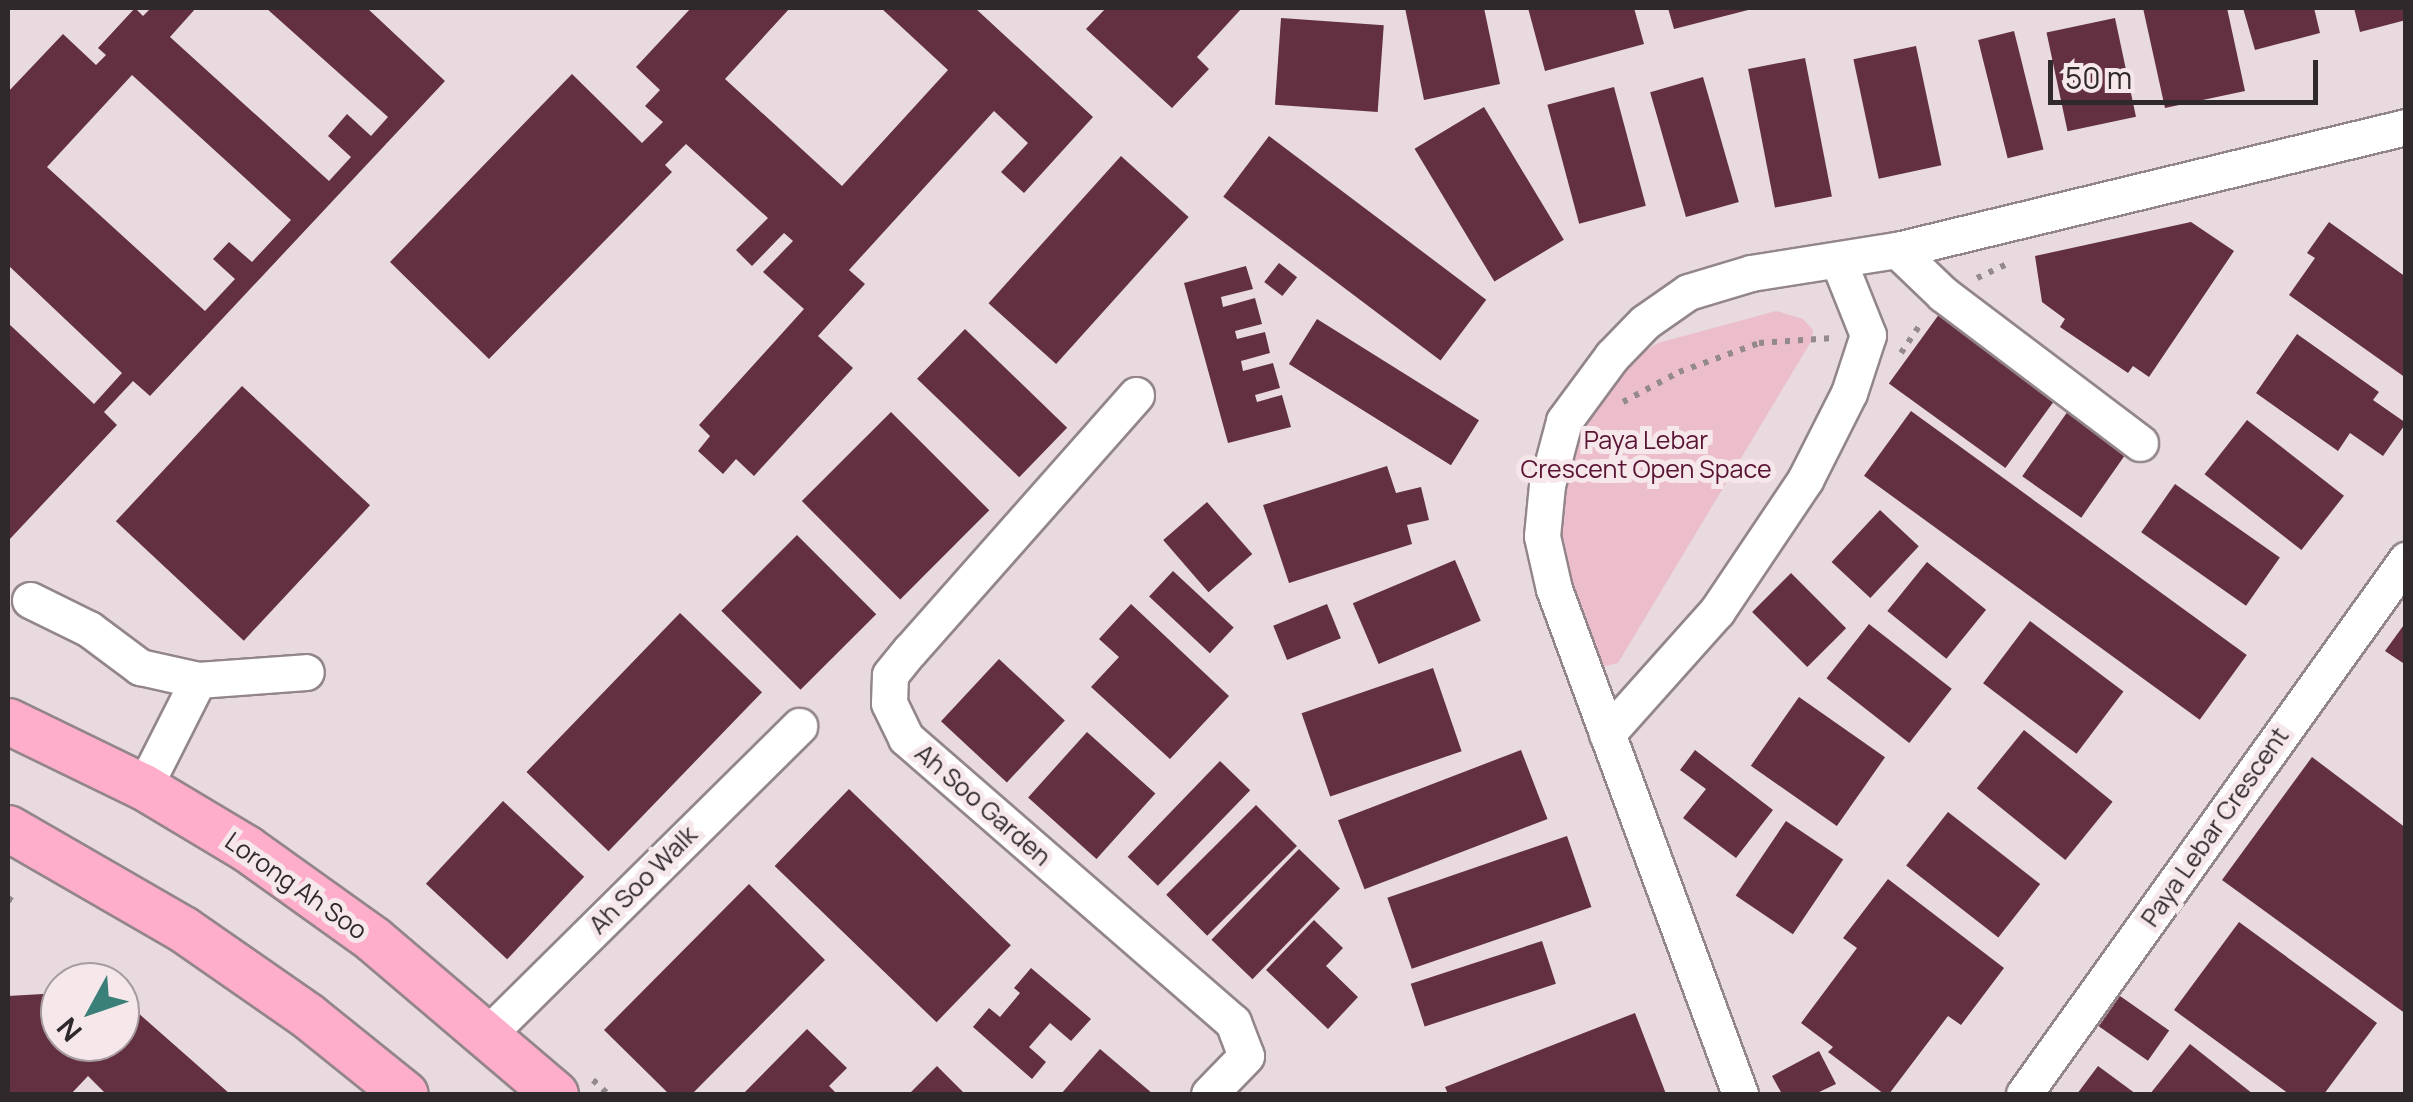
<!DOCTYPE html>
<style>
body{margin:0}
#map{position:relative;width:2413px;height:1102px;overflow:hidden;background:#e8dade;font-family:Manrope,sans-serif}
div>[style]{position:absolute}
.green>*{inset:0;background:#ecbecc}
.building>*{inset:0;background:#623041;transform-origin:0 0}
.path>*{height:6px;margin-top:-3px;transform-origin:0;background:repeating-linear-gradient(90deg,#94898c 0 5px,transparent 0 13px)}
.roads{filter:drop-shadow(2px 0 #93868a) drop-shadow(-2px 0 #93868a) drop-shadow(0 2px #93868a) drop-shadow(0 -2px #93868a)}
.minor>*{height:35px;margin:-17.5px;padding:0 17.5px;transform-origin:17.5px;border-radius:17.5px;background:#fff}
.major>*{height:45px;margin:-22.5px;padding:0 22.5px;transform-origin:22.5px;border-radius:22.5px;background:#feadcb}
span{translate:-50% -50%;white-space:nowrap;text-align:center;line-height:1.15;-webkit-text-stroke:10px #f6e7eb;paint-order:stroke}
.park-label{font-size:25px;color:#5a1433}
.street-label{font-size:25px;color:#2f292b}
.frame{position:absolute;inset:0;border:10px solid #2f292b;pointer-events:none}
.north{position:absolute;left:40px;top:962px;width:100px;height:100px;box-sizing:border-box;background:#f6e7eb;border:2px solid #a69b9e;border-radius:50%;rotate:230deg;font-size:28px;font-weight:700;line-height:40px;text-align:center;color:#2f292b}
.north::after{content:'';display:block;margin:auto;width:35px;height:45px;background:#3a8078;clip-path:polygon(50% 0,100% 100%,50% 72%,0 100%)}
.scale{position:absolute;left:2048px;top:60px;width:270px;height:45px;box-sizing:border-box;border:5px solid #2f292b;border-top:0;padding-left:12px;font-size:30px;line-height:35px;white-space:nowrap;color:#2f292b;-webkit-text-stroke:8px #f6e7eb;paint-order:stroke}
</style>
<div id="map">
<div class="green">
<div style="clip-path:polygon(1776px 311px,1803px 319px,1813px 330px,1812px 340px,1618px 663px,1601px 667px,1593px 655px,1566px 559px,1554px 496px,1567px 424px,1618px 368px,1658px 343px)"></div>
</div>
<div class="building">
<div style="clip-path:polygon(evenodd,135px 8px,143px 16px,151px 8px,196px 8px,170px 37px,329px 181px,351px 157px,328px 136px,347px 114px,371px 136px,388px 117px,266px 8px,367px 8px,445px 81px,150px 396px,133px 381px,104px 412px,117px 425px,8px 541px,8px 323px,94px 404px,122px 373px,8px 265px,8px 92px,63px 34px,96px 65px,106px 55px,98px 48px,135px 8px,132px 75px,291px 220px,252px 262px,229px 242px,213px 259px,235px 279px,205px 311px,47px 167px,132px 75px)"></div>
<div style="clip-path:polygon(691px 8px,790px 8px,725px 79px,842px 186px,948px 70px,881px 8px,975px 8px,1093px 117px,1024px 193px,1001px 172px,1028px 143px,994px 111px,849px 270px,865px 284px,818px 336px,853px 368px,754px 476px,736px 459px,723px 474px,698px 451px,710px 436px,699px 425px,804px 309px,763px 272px,793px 241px,784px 233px,752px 266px,736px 250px,768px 218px,686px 144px,665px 165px,672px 172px,489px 359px,390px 262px,572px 74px,642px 143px,663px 122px,645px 106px,660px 90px,636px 67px)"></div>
<div style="clip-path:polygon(1106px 8px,1242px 8px,1197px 57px,1209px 69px,1172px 108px,1086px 29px)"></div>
<div style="clip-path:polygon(1405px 8px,1484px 8px,1500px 84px,1424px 100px)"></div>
<div style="clip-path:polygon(1528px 8px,1634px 8px,1644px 44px,1545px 71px)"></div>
<div style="clip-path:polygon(1668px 8px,1752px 8px,1752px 9px,1674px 29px)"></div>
<div style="clip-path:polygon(2143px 8px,2227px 8px,2245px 91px,2165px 108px)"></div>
<div style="clip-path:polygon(2243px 8px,2314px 8px,2320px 33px,2255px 50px)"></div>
<div style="clip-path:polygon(2354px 8px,2406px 8px,2406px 20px,2360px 32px)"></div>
<div style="left:1281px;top:18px;width:103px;height:87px;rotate:4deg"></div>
<div style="left:2115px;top:18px;width:101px;height:70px;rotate:78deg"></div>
<div style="left:2014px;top:31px;width:122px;height:37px;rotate:76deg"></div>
<div style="left:1916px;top:46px;width:122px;height:64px;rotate:78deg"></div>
<div style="left:1805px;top:58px;width:141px;height:58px;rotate:79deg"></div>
<div style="left:1703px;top:77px;width:130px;height:55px;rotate:74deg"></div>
<div style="left:1614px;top:87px;width:123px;height:69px;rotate:75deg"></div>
<div style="left:1484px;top:107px;width:155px;height:81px;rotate:59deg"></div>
<div style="left:1269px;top:136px;width:272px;height:76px;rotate:37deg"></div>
<div style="left:1121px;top:156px;width:91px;height:198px;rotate:42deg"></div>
<div style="clip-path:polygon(2191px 222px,2234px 251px,2149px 377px,2133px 366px,2128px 373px,2060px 327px,2065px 319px,2042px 302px,2035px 256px)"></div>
<div style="clip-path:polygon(2329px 222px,2406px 277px,2406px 378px,2289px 295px,2315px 258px,2307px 253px)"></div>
<div style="left:1279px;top:263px;width:23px;height:24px;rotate:38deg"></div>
<div style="clip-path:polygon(1246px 266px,1253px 289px,1221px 297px,1223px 307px,1255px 298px,1262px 324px,1235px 331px,1237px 339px,1265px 332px,1270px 353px,1241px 361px,1243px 371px,1273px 363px,1280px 388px,1255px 395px,1257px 402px,1282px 395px,1291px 427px,1228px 443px,1184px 283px)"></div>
<div style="left:1940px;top:313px;width:144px;height:87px;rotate:36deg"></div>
<div style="left:1317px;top:319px;width:191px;height:53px;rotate:32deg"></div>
<div style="left:965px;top:329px;width:142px;height:69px;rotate:44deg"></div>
<div style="clip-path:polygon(2297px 334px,2379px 392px,2373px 400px,2406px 423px,2383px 456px,2350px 433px,2338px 451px,2256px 393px)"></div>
<div style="left:242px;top:386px;width:175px;height:185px;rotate:43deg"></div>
<div style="left:2075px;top:401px;width:72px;height:92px;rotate:35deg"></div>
<div style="left:1911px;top:411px;width:415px;height:80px;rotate:36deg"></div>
<div style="left:891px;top:412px;width:139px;height:126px;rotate:45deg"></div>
<div style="left:2247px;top:420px;width:123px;height:69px;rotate:38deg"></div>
<div style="clip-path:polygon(1387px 466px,1396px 493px,1421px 487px,1429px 520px,1407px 525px,1412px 544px,1289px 583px,1263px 505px)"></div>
<div style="left:2175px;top:484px;width:128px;height:59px;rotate:35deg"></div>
<div style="left:1207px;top:502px;width:69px;height:58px;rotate:49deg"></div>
<div style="left:1880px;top:510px;width:53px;height:71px;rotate:43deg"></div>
<div style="left:797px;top:535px;width:112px;height:107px;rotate:45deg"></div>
<div style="left:1455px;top:560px;width:66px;height:111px;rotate:67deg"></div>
<div style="left:1927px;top:562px;width:76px;height:63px;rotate:39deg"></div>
<div style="left:1173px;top:571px;width:83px;height:35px;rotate:43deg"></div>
<div style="left:1791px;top:573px;width:78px;height:55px;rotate:45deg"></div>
<div style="clip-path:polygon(1131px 604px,1229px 696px,1170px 759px,1091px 687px,1119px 657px,1099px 639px)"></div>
<div style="left:1327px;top:604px;width:37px;height:58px;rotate:68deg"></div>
<div style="left:680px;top:613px;width:114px;height:221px;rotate:44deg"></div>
<div style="left:2030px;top:621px;width:117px;height:78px;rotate:37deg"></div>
<div style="clip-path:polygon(2406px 622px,2406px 665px,2385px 651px)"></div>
<div style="left:1869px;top:624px;width:105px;height:69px;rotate:38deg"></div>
<div style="left:999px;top:659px;width:90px;height:85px;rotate:43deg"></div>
<div style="left:1433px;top:668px;width:88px;height:139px;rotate:71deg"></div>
<div style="left:1799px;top:697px;width:105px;height:84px;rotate:35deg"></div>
<div style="left:2024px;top:730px;width:114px;height:75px;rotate:39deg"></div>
<div style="left:1087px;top:732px;width:92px;height:88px;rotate:42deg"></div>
<div style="left:1521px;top:750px;width:74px;height:196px;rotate:69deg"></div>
<div style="clip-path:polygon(1695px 750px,1773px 810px,1736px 858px,1683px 818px,1706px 789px,1680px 770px)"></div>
<div style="clip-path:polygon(2312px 757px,2406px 828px,2406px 1014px,2222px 880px)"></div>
<div style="left:1220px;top:761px;width:42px;height:133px;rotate:44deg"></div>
<div style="left:849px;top:789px;width:225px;height:107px;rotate:44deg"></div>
<div style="left:503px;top:801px;width:111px;height:113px;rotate:43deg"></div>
<div style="left:1256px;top:805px;width:58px;height:127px;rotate:45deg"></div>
<div style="left:1948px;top:812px;width:117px;height:68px;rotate:38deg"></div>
<div style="left:1786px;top:821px;width:69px;height:90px;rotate:34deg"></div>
<div style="left:1567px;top:836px;width:75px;height:190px;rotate:71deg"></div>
<div style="left:1299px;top:849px;width:57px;height:126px;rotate:44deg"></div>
<div style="clip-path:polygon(1888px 879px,2004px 968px,1961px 1025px,1948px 1016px,1889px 1094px,1884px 1094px,1828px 1052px,1833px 1047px,1801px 1023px,1857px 948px,1843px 938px)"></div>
<div style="clip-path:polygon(749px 884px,825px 960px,692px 1094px,669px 1094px,604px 1030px)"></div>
<div style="clip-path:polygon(1314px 920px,1343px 948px,1326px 966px,1358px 997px,1328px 1029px,1266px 970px)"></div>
<div style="clip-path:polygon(2239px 922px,2377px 1023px,2324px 1094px,2289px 1094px,2174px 1010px)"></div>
<div style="left:1542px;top:941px;width:45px;height:138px;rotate:72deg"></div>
<div style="clip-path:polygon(1031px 968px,1091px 1019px,1071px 1041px,1050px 1023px,1029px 1047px,1046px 1062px,1032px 1079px,973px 1027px,989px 1008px,1000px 1017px,1020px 993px,1014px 988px)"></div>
<div style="clip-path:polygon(60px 993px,60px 1042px,120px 1042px,120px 997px,230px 1094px,106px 1094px,88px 1076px,71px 1094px,8px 1094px,8px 996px)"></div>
<div style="left:2120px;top:996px;width:60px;height:37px;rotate:35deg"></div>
<div style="clip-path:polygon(1635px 1013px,1666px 1094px,1448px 1094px,1445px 1087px)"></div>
<div style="clip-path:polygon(807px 1029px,847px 1068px,829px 1086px,837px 1094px,743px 1094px)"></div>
<div style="clip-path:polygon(2190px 1044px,2253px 1094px,2150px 1094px)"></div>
<div style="clip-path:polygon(1100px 1049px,1153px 1094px,1061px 1094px)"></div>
<div style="clip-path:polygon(1819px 1051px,1836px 1084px,1815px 1094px,1782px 1094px,1772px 1076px)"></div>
<div style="clip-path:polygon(937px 1066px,965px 1094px,909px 1094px)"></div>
<div style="clip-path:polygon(2098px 1066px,2136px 1094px,2077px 1094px)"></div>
</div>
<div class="path">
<div style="left:1977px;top:278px;width:38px;rotate:-25deg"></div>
<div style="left:1901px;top:353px;width:37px;rotate:-56deg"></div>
<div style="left:1623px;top:402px;width:64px;rotate:-28.2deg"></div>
<div style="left:1679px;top:372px;width:85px;rotate:-19.9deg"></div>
<div style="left:1759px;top:343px;width:74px;rotate:-3.9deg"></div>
<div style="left:8px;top:898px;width:10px;rotate:37deg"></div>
<div style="left:593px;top:1080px;width:21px;rotate:43deg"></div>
</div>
<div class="roads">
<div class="minor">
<div style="left:1897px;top:250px;width:64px;rotate:43.7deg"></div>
<div style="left:1943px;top:294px;width:247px;rotate:37.1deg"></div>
<div style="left:1136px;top:395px;width:341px;rotate:131.5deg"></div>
<div style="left:910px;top:650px;width:32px;rotate:129deg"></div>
<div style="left:890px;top:675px;width:28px;rotate:92deg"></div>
<div style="left:889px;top:703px;width:39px;rotate:64deg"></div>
<div style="left:906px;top:738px;width:433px;rotate:41deg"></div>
<div style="left:1233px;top:1022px;width:36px;rotate:69deg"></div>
<div style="left:1246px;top:1056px;width:53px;rotate:134.2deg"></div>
<div style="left:30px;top:600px;width:66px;rotate:26.2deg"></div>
<div style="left:89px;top:629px;width:64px;rotate:36.7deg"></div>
<div style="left:140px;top:667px;width:59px;rotate:12.6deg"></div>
<div style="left:198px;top:680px;width:108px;rotate:-4.2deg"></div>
<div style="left:1607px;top:734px;width:165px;rotate:-48.2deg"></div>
<div style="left:1717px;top:611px;width:158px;rotate:-56.1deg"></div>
<div style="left:1805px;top:480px;width:97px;rotate:-63.2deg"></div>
<div style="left:1849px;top:393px;width:61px;rotate:-71.9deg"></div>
<div style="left:1868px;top:335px;width:81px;rotate:-111.8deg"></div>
<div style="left:144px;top:787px;width:120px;rotate:-63.2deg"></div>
<div style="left:488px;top:1034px;width:438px;rotate:-44.7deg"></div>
<div style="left:1740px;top:1094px;width:538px;rotate:-110.22deg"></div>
<div style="left:1554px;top:589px;width:54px;rotate:-102.8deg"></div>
<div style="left:1542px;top:536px;width:51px;rotate:-84.4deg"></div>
<div style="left:1547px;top:485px;width:66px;rotate:-75.1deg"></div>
<div style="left:1564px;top:421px;width:81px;rotate:-53.6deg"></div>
<div style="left:1612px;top:356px;width:47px;rotate:-45.9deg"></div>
<div style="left:1645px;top:322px;width:52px;rotate:-34.9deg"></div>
<div style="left:1688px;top:292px;width:66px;rotate:-16.8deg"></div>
<div style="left:1751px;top:273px;width:148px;rotate:-9deg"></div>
<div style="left:1897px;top:250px;width:524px;rotate:-13.59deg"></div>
<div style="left:2024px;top:1094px;width:657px;rotate:-54.42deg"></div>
</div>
<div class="major">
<div style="left:8px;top:721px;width:151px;rotate:25.9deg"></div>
<div style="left:144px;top:787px;width:119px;rotate:30.9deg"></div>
<div style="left:246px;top:848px;width:156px;rotate:35.6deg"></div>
<div style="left:373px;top:939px;width:239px;rotate:40.4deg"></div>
<div style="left:8px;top:828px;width:202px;rotate:30deg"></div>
<div style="left:183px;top:929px;width:152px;rotate:34.8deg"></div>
<div style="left:308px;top:1016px;width:124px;rotate:38.8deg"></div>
</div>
</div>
<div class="park-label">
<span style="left:1646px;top:455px">Paya Lebar<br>Crescent Open Space</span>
</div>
<div class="street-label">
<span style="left:983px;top:805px;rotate:41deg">Ah Soo Garden</span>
<span style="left:2215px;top:827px;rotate:-55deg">Paya Lebar Crescent</span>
<span style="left:643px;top:880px;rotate:-45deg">Ah Soo Walk</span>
<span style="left:296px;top:886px;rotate:35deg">Lorong Ah Soo</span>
</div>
<div class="frame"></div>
<div class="north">N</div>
<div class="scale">50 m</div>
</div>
